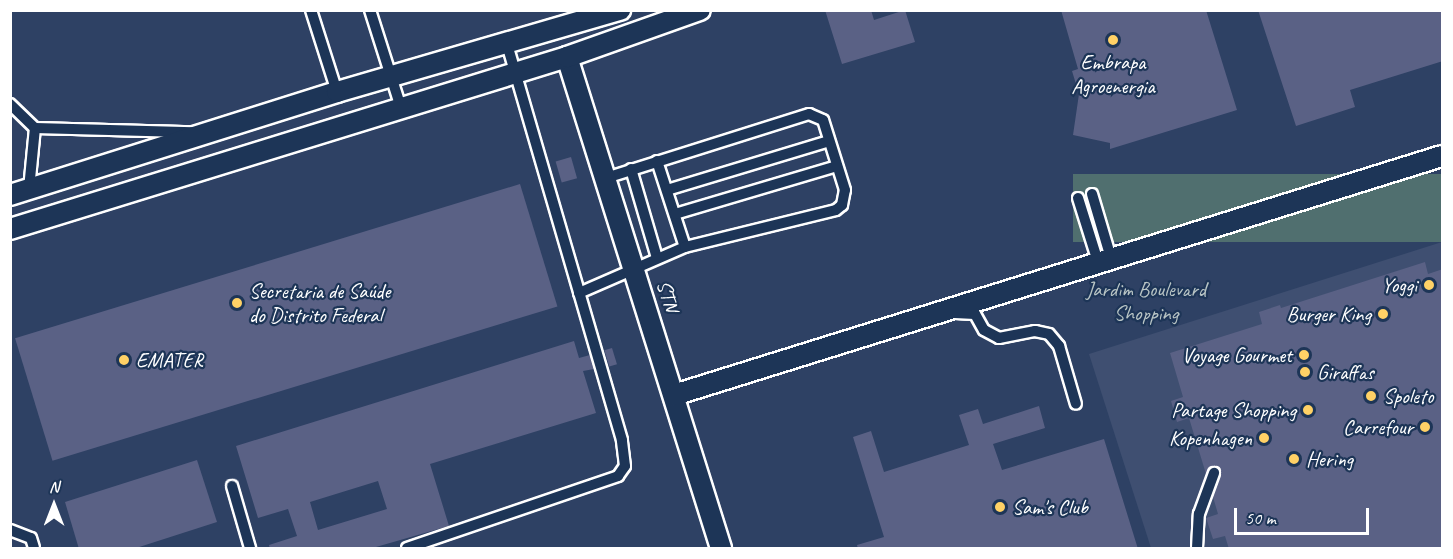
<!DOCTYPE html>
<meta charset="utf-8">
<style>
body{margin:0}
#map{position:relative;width:1453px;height:559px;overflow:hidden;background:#2e4164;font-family:Caveat,sans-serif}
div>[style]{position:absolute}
.built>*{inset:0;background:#3f4f71}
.green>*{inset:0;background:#506f6f;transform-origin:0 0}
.building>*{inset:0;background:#5a6185;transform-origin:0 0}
.roads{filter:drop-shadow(2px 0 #fff) drop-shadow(-2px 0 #fff) drop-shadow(0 2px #fff) drop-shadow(0 -2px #fff)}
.lane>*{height:10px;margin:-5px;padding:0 5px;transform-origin:5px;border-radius:5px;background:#1d3557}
.street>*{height:20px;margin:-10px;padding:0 10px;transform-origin:10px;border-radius:10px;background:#1d3557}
.dots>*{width:16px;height:16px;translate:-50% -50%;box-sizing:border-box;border:3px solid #1d3557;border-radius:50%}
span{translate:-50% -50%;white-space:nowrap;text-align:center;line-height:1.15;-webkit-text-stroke:4.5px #1d3557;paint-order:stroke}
.poi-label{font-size:21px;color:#fff}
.right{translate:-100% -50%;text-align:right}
.left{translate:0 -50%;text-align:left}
.park-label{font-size:21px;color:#b9c5c5}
.street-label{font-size:21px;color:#fff}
.frame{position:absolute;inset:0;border:12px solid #fff;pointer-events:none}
.north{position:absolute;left:24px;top:475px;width:60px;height:60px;-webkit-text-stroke:4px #1d3557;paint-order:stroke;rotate:0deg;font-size:16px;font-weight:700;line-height:24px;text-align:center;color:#fff}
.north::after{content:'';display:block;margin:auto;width:21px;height:27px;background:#fff;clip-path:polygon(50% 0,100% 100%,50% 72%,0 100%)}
.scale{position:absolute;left:1234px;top:508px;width:135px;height:27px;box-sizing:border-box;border:3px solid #fff;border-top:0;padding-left:8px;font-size:18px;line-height:21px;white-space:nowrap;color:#fff;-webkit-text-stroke:4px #1d3557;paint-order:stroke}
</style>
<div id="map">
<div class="built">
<div style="clip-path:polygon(1442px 242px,1442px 548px,1151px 548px,1089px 354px)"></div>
</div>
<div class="green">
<div style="left:1442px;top:174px;width:68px;height:369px;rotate:90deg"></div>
</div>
<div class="building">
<div style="clip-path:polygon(825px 10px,871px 10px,874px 20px,905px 10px,915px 42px,842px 64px)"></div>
<div style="clip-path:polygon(1061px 10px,1206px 10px,1237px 110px,1110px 149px,1110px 143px,1073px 135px,1079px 94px,1072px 71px,1078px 69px)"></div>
<div style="clip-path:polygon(1258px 10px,1443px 10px,1443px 61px,1350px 90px,1355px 107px,1296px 126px)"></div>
<div style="left:571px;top:157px;width:22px;height:16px;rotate:74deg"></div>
<div style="left:520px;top:184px;width:128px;height:528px;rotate:73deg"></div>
<div style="clip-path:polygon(1425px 262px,1428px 274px,1443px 269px,1443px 549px,1229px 549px,1225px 536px,1213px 539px,1206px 518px,1218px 514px,1213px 497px,1221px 471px,1213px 466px,1206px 474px,1189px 418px,1177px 422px,1171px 401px,1183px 397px,1170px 353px,1262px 324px,1259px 312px,1280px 305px,1281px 308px)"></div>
<div style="clip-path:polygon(evenodd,574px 341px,579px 358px,590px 355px,594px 369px,583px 371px,596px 413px,430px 464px,449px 526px,369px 549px,270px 549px,269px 545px,297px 536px,288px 509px,258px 518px,236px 446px,574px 341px,378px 481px,387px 509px,318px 530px,310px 502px,378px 481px)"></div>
<div style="left:612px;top:348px;width:17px;height:8px;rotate:73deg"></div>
<div style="clip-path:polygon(1039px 406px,1045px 428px,993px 444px,1002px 470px,1104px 439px,1138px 549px,858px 549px,857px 545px,884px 537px,853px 437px,871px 431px,884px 472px,969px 445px,959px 415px,978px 409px,983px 424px)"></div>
<div style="clip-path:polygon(197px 460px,217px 522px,133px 549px,79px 549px,65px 502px)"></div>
</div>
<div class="roads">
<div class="lane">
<div style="left:311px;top:10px;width:86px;rotate:72.4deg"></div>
<div style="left:370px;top:10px;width:103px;rotate:72.4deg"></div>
<div style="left:10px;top:104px;width:35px;rotate:44deg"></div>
<div style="left:35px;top:128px;width:158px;rotate:1.5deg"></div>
<div style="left:657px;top:161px;width:90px;rotate:72deg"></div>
<div style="left:631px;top:169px;width:93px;rotate:73.7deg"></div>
<div style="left:29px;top:189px;width:61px;rotate:-84.4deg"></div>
<div style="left:667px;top:190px;width:169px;rotate:-16.8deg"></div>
<div style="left:1092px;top:194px;width:67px;rotate:73.5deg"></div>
<div style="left:1078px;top:198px;width:67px;rotate:72.6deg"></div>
<div style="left:675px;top:214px;width:169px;rotate:-16.5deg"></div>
<div style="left:579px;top:293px;width:116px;rotate:-23.5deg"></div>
<div style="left:685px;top:247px;width:155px;rotate:-13.8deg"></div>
<div style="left:836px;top:210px;width:8px;rotate:-40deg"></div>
<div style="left:842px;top:205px;width:15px;rotate:-79deg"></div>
<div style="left:845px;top:190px;width:73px;rotate:-107.4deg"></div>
<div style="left:823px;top:120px;width:15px;rotate:-157deg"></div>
<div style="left:809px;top:114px;width:213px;rotate:162.5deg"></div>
<div style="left:955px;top:313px;width:20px;rotate:3deg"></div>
<div style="left:975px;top:314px;width:18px;rotate:61deg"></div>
<div style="left:984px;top:330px;width:17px;rotate:28deg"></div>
<div style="left:999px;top:338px;width:37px;rotate:-11deg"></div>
<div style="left:1035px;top:331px;width:14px;rotate:12deg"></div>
<div style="left:1049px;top:334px;width:16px;rotate:50deg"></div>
<div style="left:1059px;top:346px;width:60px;rotate:73.7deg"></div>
<div style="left:232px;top:486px;width:65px;rotate:73.8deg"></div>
<div style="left:10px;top:530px;width:22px;rotate:21deg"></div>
<div style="left:31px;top:538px;width:10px;rotate:73deg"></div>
<div style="left:407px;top:548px;width:223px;rotate:-18.8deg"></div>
<div style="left:618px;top:476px;width:12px;rotate:-55deg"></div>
<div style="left:625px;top:466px;width:26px;rotate:-97deg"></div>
<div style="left:622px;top:440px;width:413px;rotate:-106.2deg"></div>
<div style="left:1197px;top:548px;width:34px;rotate:-87deg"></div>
<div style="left:1199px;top:514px;width:44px;rotate:-69.9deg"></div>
</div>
<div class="street">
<div style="left:567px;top:57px;width:515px;rotate:72.59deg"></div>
<div style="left:10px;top:195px;width:343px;rotate:-17.5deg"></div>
<div style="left:337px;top:92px;width:295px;rotate:-16.2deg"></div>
<div style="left:10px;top:229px;width:583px;rotate:-17.16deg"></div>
<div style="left:567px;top:57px;width:141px;rotate:-19.5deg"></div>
<div style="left:674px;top:395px;width:804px;rotate:-17.29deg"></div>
</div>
</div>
<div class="dots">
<div style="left:1113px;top:40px;background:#ffd166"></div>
<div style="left:1429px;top:285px;background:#ffd166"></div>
<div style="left:237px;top:303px;background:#ffd166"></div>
<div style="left:1383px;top:314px;background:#ffd166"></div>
<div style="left:1304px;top:355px;background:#ffd166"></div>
<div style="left:124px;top:360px;background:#ffd166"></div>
<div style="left:1305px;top:372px;background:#ffd166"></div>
<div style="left:1371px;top:396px;background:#ffd166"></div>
<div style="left:1308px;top:410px;background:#ffd166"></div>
<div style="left:1425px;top:427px;background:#ffd166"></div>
<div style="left:1264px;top:438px;background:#ffd166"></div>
<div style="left:1294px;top:459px;background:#ffd166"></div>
<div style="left:1000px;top:507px;background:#ffd166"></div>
</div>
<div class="poi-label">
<span style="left:1113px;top:74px">Embrapa<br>Agroenergia</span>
<span class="right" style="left:1417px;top:285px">Yoggi</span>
<span class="left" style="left:249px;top:303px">Secretaria de Saúde<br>do Distrito Federal</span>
<span class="right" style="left:1371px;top:314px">Burger King</span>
<span class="right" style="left:1292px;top:355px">Voyage Gourmet</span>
<span class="left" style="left:136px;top:360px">EMATER</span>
<span class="left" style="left:1317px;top:372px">Giraffas</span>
<span class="left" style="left:1383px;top:396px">Spoleto</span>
<span class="right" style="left:1296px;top:410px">Partage Shopping</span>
<span class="right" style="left:1413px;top:427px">Carrefour</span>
<span class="right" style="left:1252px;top:438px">Kopenhagen</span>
<span class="left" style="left:1306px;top:459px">Hering</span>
<span class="left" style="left:1012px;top:507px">Sam's Club</span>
</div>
<div class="park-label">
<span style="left:1146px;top:301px">Jardim Boulevard<br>Shopping</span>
</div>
<div class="street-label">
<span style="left:668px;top:296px;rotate:73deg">STN</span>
</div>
<div class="frame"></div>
<div class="north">N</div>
<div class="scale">50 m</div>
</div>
